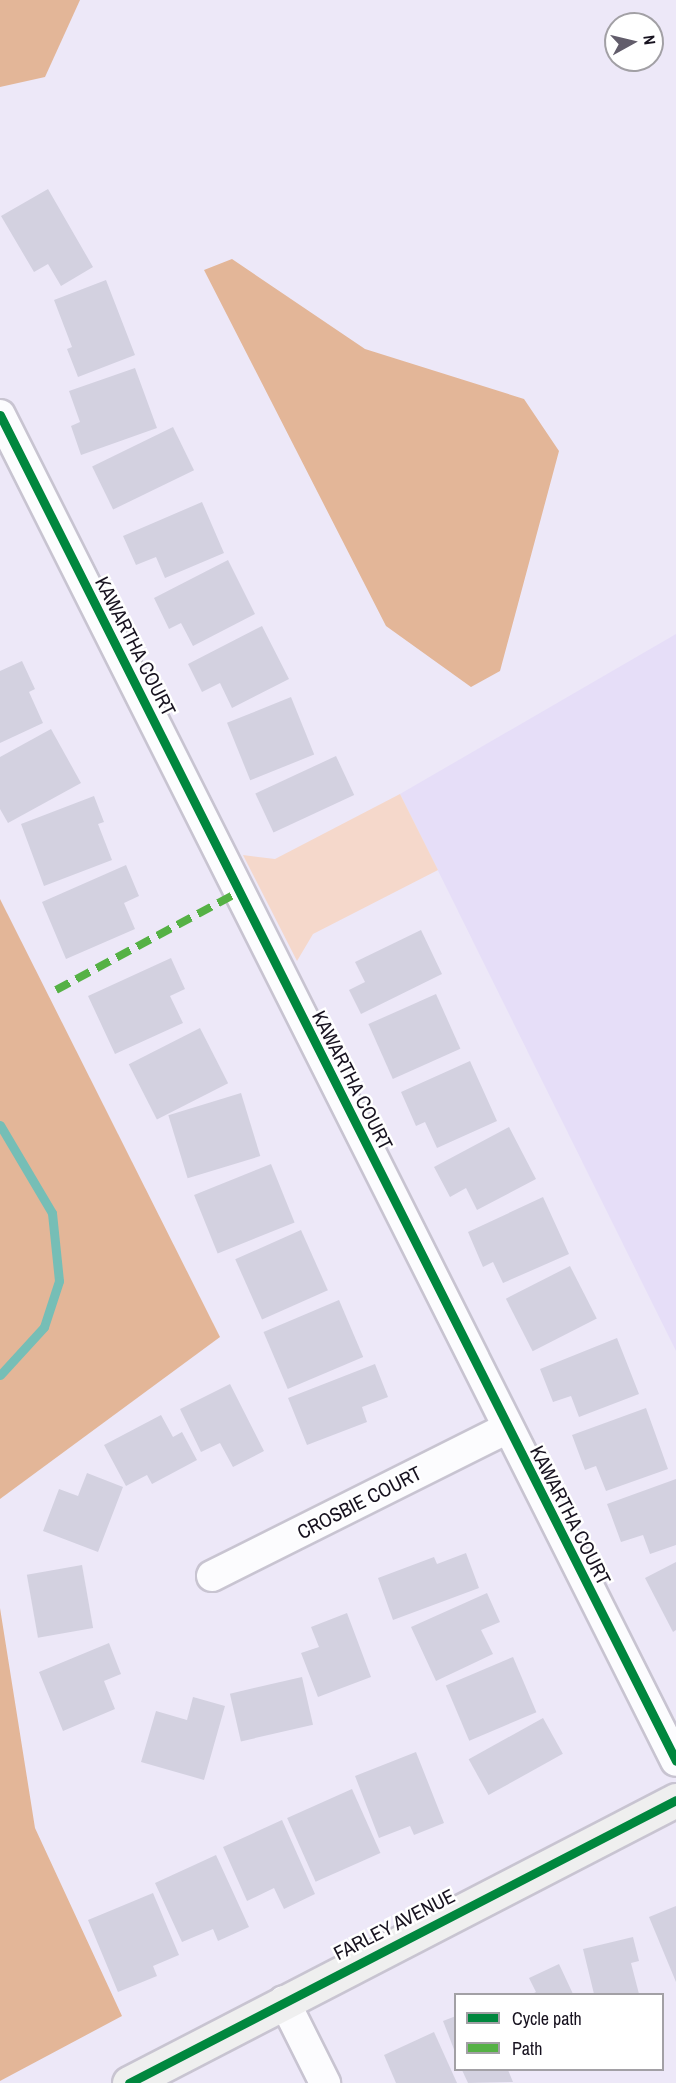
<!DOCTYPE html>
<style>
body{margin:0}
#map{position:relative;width:676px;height:2083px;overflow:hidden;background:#ede8f8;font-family:"Archivo Narrow",sans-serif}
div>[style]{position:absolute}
.built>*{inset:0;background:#e6def8}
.green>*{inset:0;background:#f5d8cb}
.forest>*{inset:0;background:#e3b698}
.stream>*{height:9px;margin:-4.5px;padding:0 4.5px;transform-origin:4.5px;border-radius:4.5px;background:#76beb6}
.building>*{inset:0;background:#d3d1e0;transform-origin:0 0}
.roads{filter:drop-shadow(2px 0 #c8c4d1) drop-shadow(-2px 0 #c8c4d1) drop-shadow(0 2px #c8c4d1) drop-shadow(0 -2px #c8c4d1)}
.street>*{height:30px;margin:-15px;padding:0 15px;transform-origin:15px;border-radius:15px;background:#fcfcfe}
.secondary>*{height:33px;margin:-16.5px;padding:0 16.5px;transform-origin:16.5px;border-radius:16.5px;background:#efefef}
.quiet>*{height:8px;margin-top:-4px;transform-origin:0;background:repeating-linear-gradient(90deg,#55b145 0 15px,transparent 0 23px)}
.cycleway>*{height:9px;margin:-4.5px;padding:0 4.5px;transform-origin:4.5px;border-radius:4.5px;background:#00873e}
span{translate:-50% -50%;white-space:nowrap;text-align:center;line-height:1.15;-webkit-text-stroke:5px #fff;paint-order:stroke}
.street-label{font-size:20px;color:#17121f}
.legend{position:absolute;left:454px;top:1993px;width:210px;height:78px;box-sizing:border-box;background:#fff;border:2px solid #a2a0a5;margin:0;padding:8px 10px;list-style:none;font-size:18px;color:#17121f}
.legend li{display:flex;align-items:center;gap:12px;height:30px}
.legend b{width:30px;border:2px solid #a2a0a5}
.north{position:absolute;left:604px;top:12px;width:60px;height:60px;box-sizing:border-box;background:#fff;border:2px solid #a2a0a5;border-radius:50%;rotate:82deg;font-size:16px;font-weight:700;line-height:24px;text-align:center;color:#17121f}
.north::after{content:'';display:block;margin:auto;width:21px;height:27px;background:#625d6b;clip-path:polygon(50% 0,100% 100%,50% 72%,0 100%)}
</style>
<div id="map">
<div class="built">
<div style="clip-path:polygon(676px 634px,676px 1351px,400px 794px)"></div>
</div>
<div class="green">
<div style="clip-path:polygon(400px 794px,438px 870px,313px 934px,297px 961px,243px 855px,275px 859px)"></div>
</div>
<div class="forest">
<div style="clip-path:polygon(0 0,80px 0,45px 77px,0 87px)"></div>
<div style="clip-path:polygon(232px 259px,365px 349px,524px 399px,559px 451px,500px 671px,471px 687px,386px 626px,204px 270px)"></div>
<div style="clip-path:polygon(0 899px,220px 1337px,0 1499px)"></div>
<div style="clip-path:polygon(0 1608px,35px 1828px,122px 2016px,0 2081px)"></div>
</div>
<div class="stream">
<div style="left:0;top:1125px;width:102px;rotate:59.4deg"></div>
<div style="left:52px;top:1213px;width:68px;rotate:84.1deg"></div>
<div style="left:59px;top:1281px;width:48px;rotate:108.1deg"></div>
<div style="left:44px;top:1327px;width:65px;rotate:132.5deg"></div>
</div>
<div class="building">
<div style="clip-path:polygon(48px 189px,93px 267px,61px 286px,48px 264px,34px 272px,1px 216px)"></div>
<div style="clip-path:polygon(106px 280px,135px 355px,78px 377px,67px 349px,72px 347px,54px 300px)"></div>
<div style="clip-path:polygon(135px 368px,157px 428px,81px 455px,71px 426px,80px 422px,69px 391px)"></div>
<div style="left:173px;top:427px;width:48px;height:90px;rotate:64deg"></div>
<div style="clip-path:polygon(202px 502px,224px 553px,165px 578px,156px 557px,136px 565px,123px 536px)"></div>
<div style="clip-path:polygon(228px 560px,255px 614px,193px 646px,181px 623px,169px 629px,154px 598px)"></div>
<div style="clip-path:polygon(262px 626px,289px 679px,232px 708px,220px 683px,202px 692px,188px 664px)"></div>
<div style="clip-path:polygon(22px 661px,35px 689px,29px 692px,43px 723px,0 743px,0 671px)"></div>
<div style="left:291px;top:697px;width:62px;height:69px;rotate:68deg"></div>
<div style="clip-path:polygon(51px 729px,81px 783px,8px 823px,0 809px,0 757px)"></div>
<div style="left:336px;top:756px;width:43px;height:89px;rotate:65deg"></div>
<div style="clip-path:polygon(94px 796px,104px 822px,98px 824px,112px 860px,44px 886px,21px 824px)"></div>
<div style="clip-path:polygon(126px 865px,139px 896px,124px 903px,135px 929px,66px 959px,42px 902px)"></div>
<div style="clip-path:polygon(421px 930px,442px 974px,361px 1014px,349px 990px,365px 982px,355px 962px)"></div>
<div style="clip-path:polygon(171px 958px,185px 989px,170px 996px,183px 1023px,115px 1054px,88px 996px)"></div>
<div style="left:436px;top:994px;width:60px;height:74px;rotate:66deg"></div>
<div style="left:200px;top:1028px;width:62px;height:80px;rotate:63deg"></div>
<div style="clip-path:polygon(470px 1061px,497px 1121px,437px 1148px,425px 1122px,416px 1126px,401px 1092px)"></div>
<div style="left:241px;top:1093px;width:66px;height:76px;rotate:73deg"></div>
<div style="clip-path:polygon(509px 1127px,536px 1179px,477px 1210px,466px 1188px,450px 1197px,434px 1167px)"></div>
<div style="left:271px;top:1164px;width:63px;height:83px;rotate:68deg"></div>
<div style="clip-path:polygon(543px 1197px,569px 1254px,503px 1283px,493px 1262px,483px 1267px,468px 1232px)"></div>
<div style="left:301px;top:1230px;width:66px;height:72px;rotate:66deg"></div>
<div style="left:570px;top:1266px;width:59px;height:72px;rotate:63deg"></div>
<div style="left:339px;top:1300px;width:62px;height:82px;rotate:67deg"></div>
<div style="clip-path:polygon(617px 1338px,639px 1394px,579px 1417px,571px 1396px,553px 1402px,540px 1369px)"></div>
<div style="clip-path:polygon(375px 1364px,388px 1397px,362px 1407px,367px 1422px,307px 1445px,288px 1398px)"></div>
<div style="clip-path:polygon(230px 1384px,264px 1451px,233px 1467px,220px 1443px,201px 1452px,180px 1409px)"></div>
<div style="clip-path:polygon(646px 1408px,668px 1469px,606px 1491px,596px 1466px,585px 1470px,572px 1435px)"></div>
<div style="clip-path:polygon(161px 1415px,173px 1437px,182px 1432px,197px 1460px,152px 1484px,147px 1475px,126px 1486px,104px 1445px)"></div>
<div style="clip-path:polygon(87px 1473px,123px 1487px,98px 1552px,43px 1531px,59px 1489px,78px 1496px)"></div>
<div style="clip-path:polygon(676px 1479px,676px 1545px,650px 1554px,643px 1535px,621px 1542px,607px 1504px)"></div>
<div style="clip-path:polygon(466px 1553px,479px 1588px,393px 1620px,378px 1578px,434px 1557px,437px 1564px)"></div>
<div style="clip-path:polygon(676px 1562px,676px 1630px,673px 1632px,645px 1578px)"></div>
<div style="left:82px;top:1565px;width:64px;height:56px;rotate:80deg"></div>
<div style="clip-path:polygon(487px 1593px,500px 1622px,481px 1630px,493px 1654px,436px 1681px,411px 1627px)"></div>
<div style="clip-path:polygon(347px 1613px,371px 1677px,318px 1697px,301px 1653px,319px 1647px,311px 1627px)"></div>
<div style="clip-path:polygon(109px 1643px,121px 1674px,104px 1681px,115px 1709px,63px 1731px,39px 1672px)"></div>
<div style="left:513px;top:1657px;width:60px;height:73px;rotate:67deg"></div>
<div style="left:302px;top:1677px;width:49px;height:74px;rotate:77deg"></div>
<div style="clip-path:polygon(193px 1697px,225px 1706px,204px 1780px,141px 1762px,156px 1711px,187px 1720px)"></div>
<div style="left:543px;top:1718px;width:41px;height:85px;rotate:61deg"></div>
<div style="clip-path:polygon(416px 1752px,444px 1823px,414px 1835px,410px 1826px,379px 1838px,355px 1776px)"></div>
<div style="left:352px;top:1789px;width:70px;height:71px;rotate:66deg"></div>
<div style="clip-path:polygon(282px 1820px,315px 1894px,284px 1909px,274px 1888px,247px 1901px,223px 1847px)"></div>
<div style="clip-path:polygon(216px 1855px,249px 1927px,218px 1941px,213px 1929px,182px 1942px,155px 1883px)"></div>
<div style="clip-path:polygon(153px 1893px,179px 1955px,153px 1966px,157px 1976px,118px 1992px,88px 1920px)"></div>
<div style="clip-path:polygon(676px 1906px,676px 1982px,649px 1917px)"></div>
<div style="clip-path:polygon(633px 1937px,639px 1961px,631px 1963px,639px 1994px,594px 1994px,583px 1949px)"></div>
<div style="clip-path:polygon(559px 1964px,573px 1994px,532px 1994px,536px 1992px,529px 1978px)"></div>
<div style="clip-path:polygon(456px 2016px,456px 2052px,455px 2052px,443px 2021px)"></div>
<div style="clip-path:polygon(434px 2032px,457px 2083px,396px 2083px,384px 2055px)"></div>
<div style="clip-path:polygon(462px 2070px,508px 2070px,513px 2082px,468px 2083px)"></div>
</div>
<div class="roads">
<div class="street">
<div style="left:0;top:415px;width:1506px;rotate:63.33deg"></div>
<div style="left:212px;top:1576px;width:330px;rotate:-26.6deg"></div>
<div style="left:284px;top:2001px;width:92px;rotate:63.4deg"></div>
</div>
<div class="secondary">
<div style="left:129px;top:2083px;width:616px;rotate:-27.36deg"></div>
</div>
</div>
<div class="quiet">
<div style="left:56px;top:990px;width:208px;rotate:-28.2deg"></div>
</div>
<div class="cycleway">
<div style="left:0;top:415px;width:1506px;rotate:63.33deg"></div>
<div style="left:129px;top:2083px;width:616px;rotate:-27.36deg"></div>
</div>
<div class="street-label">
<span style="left:136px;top:646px;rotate:63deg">KAWARTHA COURT</span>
<span style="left:353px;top:1080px;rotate:63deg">KAWARTHA COURT</span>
<span style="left:359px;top:1502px;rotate:-27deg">CROSBIE COURT</span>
<span style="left:571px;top:1515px;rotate:63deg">KAWARTHA COURT</span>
<span style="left:394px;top:1924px;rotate:-27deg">FARLEY AVENUE</span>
</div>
<ul class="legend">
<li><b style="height:8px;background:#00873e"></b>Cycle path</li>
<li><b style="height:8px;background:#55b145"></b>Path</li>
</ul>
<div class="north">N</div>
</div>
